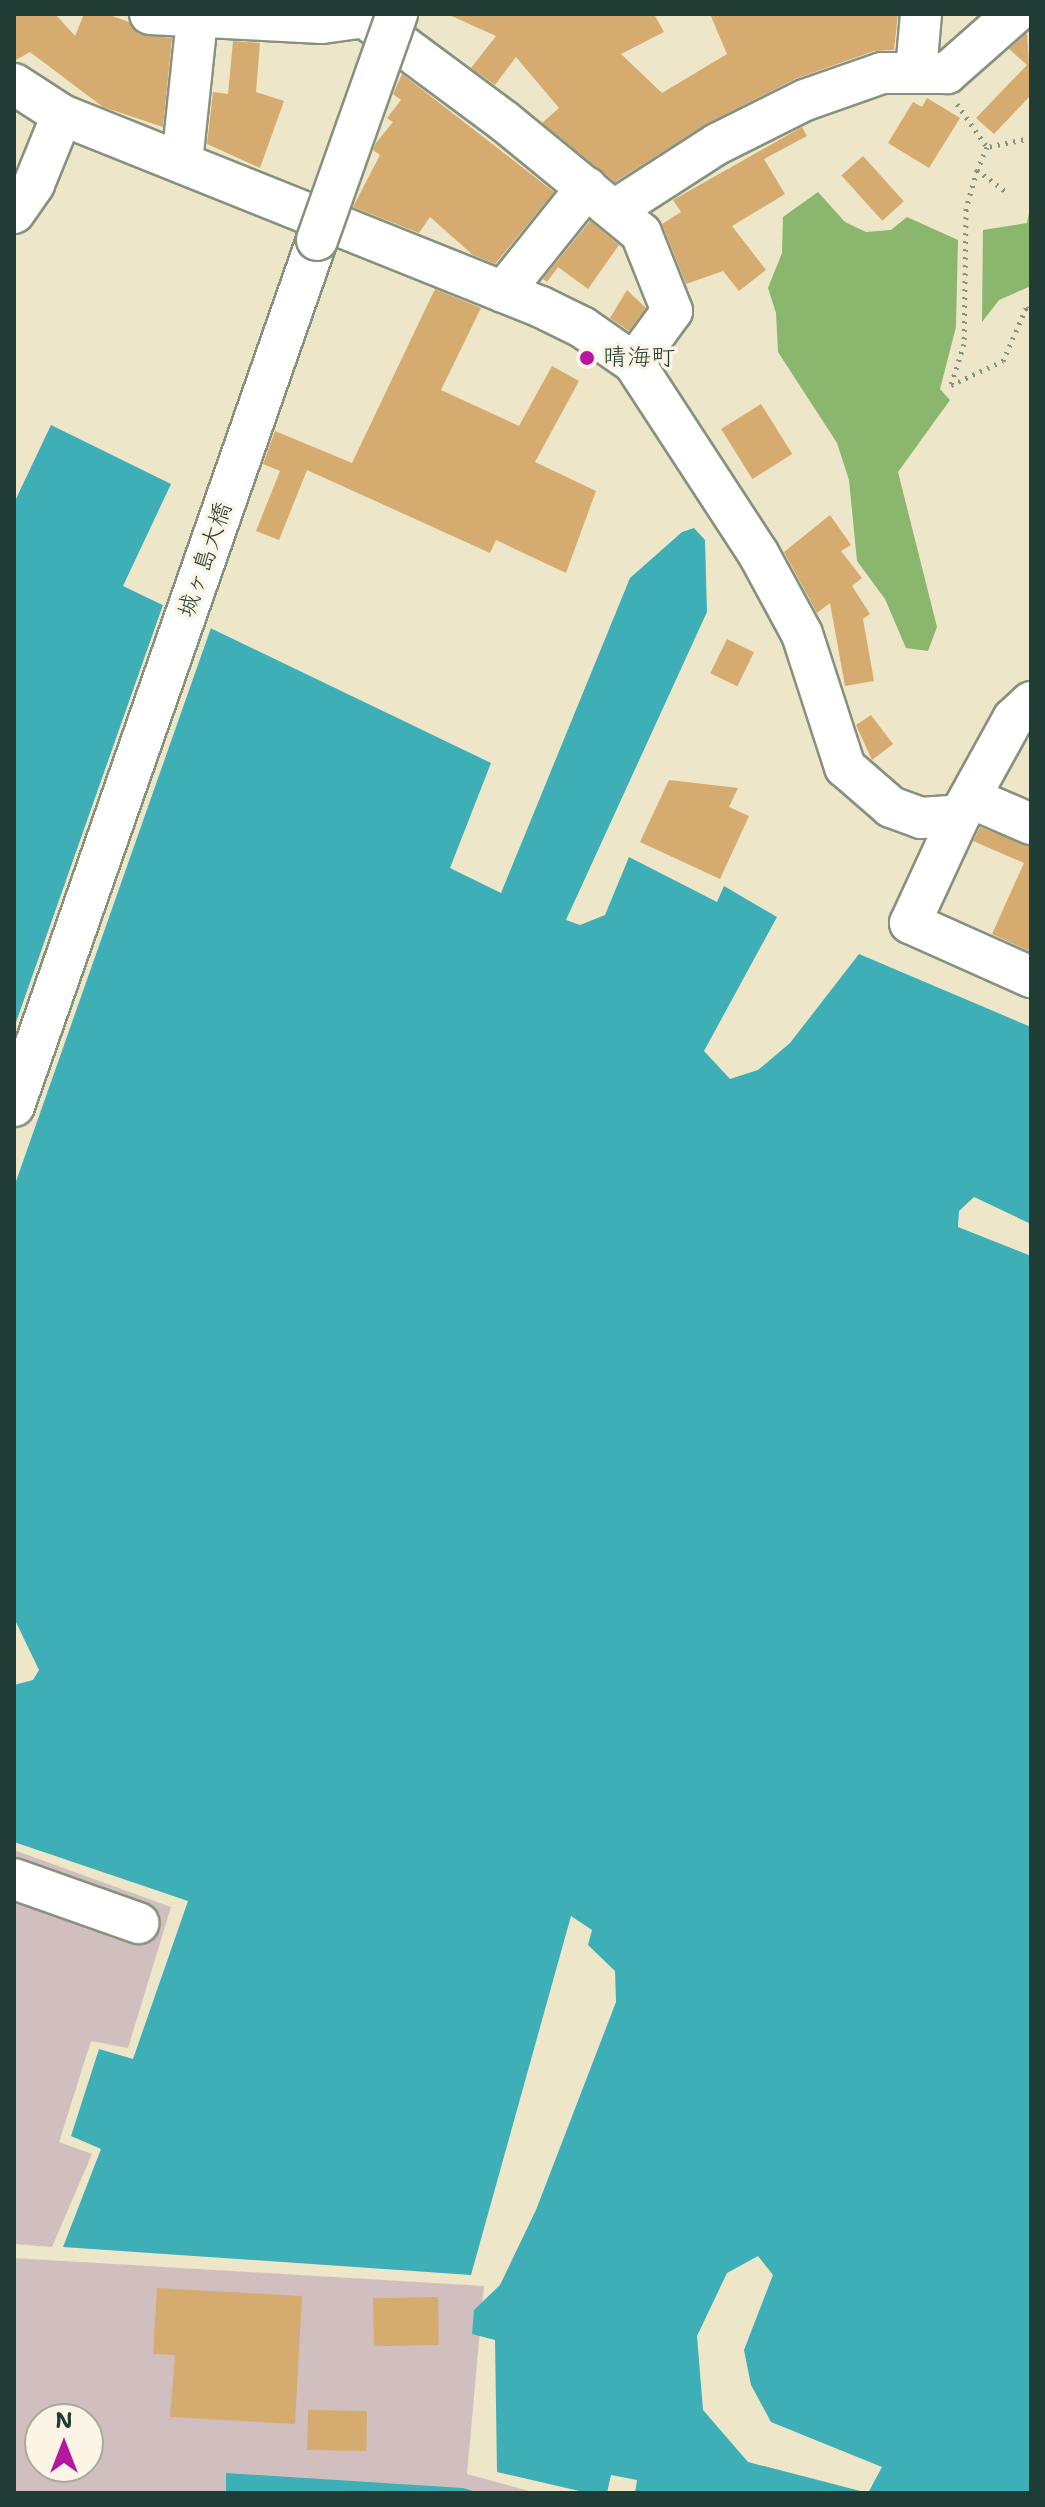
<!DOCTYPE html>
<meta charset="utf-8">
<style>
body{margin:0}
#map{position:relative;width:1045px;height:2507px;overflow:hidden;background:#ede6c8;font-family:"Shantell Sans","Klee One",sans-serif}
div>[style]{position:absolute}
.industrial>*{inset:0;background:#d1bfbf}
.forest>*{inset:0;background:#8ab66e}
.water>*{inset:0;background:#3eafb6}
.pier>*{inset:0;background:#ede6c8}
.building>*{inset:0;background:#d6ab70;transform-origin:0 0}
.path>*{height:5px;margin-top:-2.5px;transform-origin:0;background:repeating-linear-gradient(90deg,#86927e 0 2px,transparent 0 8px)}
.roads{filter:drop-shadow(2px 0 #86927e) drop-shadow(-2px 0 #86927e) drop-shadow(0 2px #86927e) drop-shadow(0 -2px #86927e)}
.minor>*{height:40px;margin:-20px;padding:0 20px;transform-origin:20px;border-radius:20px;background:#fff}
.bridges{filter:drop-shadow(2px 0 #86927e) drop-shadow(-2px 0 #86927e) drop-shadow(0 2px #86927e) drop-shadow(0 -2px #86927e)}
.minor-bridge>*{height:40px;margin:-20px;padding:0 20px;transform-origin:20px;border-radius:20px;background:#fff}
.dots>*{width:22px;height:22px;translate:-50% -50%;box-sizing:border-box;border:4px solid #fcf5e5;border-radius:50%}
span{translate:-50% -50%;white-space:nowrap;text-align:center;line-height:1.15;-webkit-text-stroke:7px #fcf5e5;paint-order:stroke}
.poi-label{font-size:24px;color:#1f3d34}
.left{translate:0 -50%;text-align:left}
.street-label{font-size:24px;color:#1f3d34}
.frame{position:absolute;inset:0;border:16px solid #1f3d34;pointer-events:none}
.north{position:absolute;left:24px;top:2403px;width:80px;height:80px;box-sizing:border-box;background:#fcf5e5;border:2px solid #a4ab9e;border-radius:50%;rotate:0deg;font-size:22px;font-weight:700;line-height:32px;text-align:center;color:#1f3d34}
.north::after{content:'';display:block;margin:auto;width:28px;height:36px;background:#b5179e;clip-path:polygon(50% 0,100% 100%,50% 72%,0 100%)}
</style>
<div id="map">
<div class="industrial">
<div style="clip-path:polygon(14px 1850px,171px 1907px,128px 2048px,91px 2041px,59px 2142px,92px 2154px,52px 2247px,14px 2244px)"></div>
<div style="clip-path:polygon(evenodd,14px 2258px,484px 2286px,467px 2474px,536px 2493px,14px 2493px,14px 2258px,40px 2419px,88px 2419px,88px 2467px,40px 2467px,40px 2419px)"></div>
</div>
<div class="forest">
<div style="clip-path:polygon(818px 192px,845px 222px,866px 232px,891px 230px,907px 217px,958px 240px,956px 327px,940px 389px,950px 400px,898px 472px,937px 627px,928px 651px,906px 648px,885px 599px,857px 561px,849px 480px,837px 443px,778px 352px,776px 313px,768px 288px,782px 253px,783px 217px)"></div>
<div style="clip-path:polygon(1031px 203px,1031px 286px,999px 300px,982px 322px,983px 230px,1027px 223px)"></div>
</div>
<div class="water">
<div style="clip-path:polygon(51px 425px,171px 484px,123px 586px,491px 763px,450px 868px,501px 893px,630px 578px,682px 532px,694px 528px,705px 540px,707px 612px,566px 920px,580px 925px,605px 915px,629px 857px,717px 902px,724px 886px,777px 917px,704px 1051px,730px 1079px,758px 1070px,790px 1043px,859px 954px,1031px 1027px,1031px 1224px,974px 1197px,959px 1211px,958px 1227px,1031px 1256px,1031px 2493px,635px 2493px,637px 2480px,611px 2475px,607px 2493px,588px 2493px,497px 2472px,495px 2340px,472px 2334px,474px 2310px,500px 2285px,536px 2210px,616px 2002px,615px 1971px,588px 1945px,592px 1930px,571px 1916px,471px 2275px,63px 2247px,101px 2149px,71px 2136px,99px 2049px,133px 2059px,188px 1901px,14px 1842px,14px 1685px,33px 1680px,39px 1670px,14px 1618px,14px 503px)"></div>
<div style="clip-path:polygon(226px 2473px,463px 2488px,480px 2493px,226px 2493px)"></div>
</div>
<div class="pier">
<div style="clip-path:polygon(164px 602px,212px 625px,14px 1187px,14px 1028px)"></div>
<div style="clip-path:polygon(758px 2256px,773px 2275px,744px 2350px,751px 2385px,771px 2422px,882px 2467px,868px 2493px,748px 2462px,703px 2410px,697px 2336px,727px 2273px)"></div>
</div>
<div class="building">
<div style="clip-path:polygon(14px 14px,55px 14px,75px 36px,84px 14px,107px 14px,129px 22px,138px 34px,172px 38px,163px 127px,103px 107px,30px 52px,14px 61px)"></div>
<div style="clip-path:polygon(447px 14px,654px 14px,664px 32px,621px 54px,662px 93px,727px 54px,710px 14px,898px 14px,894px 50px,874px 51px,795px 79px,707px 124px,615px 182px,542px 123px,559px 108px,516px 57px,495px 85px,471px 68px,496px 36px)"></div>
<div style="clip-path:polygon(1027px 33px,1031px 95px,994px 134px,976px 118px,1027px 65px,1009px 49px)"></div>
<div style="clip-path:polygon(233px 41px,260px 43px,256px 92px,284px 101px,260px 168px,207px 144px,213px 92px,228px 94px)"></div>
<div style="clip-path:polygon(402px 74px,554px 192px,495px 264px,473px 255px,430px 217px,419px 233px,353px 207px,380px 155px,373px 150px,376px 143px,393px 122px,387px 118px,401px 100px,393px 94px)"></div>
<div style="clip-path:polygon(927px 98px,960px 118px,929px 168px,888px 143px,913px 102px,922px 107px)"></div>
<div style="clip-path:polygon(802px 127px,807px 136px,764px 159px,785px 194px,732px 226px,766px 270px,739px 291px,723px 271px,686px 284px,662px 224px,681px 212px,673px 200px)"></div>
<div style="left:863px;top:156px;width:61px;height:29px;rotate:48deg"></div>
<div style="clip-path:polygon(590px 221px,619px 245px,588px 289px,558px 267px,547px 282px,543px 279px)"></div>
<div style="clip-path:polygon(435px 289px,481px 308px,441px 390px,519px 426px,552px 366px,579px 381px,535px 462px,596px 491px,566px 573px,496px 540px,490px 553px,307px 470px,279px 540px,256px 531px,280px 471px,263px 464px,275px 431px,352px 463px)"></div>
<div style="clip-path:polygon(627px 290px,646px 308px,629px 331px,610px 318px)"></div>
<div style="left:761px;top:404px;width:59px;height:47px;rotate:58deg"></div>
<div style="clip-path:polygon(830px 515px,851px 545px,841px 551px,862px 578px,852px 586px,870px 614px,863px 619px,874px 681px,845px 686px,830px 603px,817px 613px,784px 552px)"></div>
<div style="left:727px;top:639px;width:30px;height:38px;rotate:26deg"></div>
<div style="clip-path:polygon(871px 715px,893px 744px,872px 760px,856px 725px)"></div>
<div style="clip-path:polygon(669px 780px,738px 788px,729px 807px,749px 816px,720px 879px,640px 842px)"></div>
<div style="clip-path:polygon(980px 827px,1031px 847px,1031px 952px,992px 934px,1024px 863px,973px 841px)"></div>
<div style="clip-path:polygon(157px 2288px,302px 2296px,295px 2424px,170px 2417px,175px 2355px,153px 2354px)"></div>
<div style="left:438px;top:2297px;width:48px;height:65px;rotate:89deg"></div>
<div style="left:308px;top:2410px;width:59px;height:40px;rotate:1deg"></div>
</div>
<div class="path">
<div style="left:957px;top:104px;width:52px;rotate:55.1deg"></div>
<div style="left:1031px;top:138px;width:45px;rotate:168.4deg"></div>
<div style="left:987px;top:147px;width:25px;rotate:113deg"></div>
<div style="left:977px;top:170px;width:41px;rotate:105.8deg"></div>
<div style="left:966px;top:209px;width:135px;rotate:90.8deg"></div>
<div style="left:964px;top:344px;width:43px;rotate:107.6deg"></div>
<div style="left:951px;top:385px;width:57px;rotate:-24.8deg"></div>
<div style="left:1003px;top:361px;width:58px;rotate:-66.5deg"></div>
<div style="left:1026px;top:308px;width:5px;rotate:22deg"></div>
<div style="left:977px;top:170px;width:38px;rotate:37deg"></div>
</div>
<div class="roads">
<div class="minor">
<div style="left:150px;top:14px;width:172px;rotate:3deg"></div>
<div style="left:322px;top:23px;width:42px;rotate:-8.1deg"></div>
<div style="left:372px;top:14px;width:9px;rotate:159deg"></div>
<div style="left:364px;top:17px;width:174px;rotate:36.6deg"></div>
<div style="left:504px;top:121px;width:177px;rotate:39.3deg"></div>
<div style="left:641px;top:233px;width:84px;rotate:68.3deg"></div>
<div style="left:672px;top:311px;width:64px;rotate:126.2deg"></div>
<div style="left:916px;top:71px;width:57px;rotate:-85deg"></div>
<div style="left:14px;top:84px;width:57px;rotate:32.9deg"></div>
<div style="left:62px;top:115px;width:516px;rotate:21.84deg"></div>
<div style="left:541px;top:307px;width:46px;rotate:26deg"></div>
<div style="left:582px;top:327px;width:63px;rotate:34.7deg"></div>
<div style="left:634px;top:363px;width:227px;rotate:56.9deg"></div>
<div style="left:758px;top:553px;width:92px;rotate:61.5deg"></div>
<div style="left:802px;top:634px;width:140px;rotate:72.1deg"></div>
<div style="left:845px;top:767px;width:61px;rotate:41deg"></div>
<div style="left:891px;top:807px;width:32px;rotate:20deg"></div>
<div style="left:921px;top:818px;width:39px;rotate:-4deg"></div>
<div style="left:960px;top:815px;width:110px;rotate:-61.1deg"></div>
<div style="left:1013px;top:719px;width:25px;rotate:-43deg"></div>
<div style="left:182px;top:162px;width:143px;rotate:-84deg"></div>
<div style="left:616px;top:209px;width:120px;rotate:-32.8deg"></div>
<div style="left:717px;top:144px;width:98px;rotate:-26.6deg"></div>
<div style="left:805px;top:100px;width:82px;rotate:-19.3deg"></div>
<div style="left:882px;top:73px;width:65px"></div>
<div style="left:947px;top:73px;width:89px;rotate:-41.4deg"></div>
<div style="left:14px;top:213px;width:35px;rotate:-55deg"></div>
<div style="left:34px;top:184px;width:74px;rotate:-67.9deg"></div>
<div style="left:503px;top:292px;width:134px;rotate:-51.3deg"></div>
<div style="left:973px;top:799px;width:63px;rotate:23.3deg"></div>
<div style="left:960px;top:815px;width:119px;rotate:114.8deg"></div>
<div style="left:910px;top:923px;width:133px;rotate:24.1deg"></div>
<div style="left:14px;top:1106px;width:917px;rotate:-70.72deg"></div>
<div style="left:14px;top:1879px;width:132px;rotate:19.5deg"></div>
</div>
</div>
<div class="bridges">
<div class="minor-bridge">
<div style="left:317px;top:240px;width:240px;rotate:-70.5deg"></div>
</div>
</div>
<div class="dots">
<div style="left:587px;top:358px;background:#b5179e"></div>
</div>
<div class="poi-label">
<span class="left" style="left:603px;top:358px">晴海町</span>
</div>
<div class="street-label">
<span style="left:205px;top:560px;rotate:-71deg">城ヶ島大橋</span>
</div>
<div class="frame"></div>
<div class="north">N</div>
</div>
